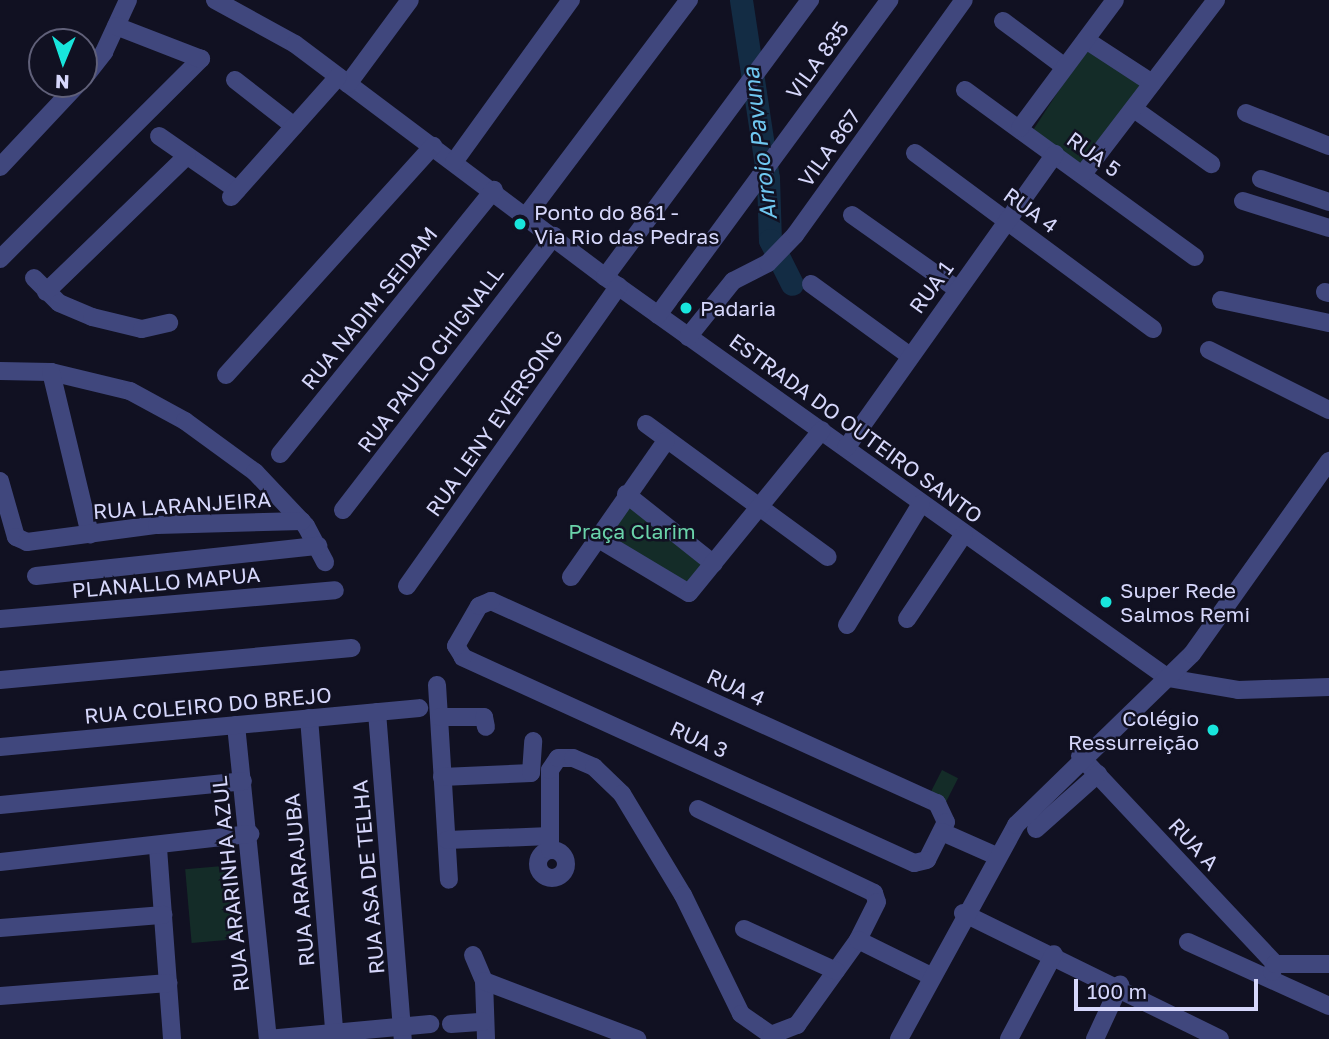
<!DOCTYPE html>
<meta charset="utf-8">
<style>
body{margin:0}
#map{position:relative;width:1329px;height:1039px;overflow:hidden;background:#112;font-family:"Golos Text",sans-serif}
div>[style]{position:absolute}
.green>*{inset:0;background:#142c28;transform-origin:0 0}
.river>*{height:23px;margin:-11.5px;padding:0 11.5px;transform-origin:11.5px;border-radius:11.5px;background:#132c44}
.minor>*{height:18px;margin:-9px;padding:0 9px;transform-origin:9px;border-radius:9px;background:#40477d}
.minor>.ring{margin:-9px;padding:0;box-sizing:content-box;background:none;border:18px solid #40477d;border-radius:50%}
.dots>*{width:19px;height:19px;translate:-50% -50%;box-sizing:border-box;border:4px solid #112;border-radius:50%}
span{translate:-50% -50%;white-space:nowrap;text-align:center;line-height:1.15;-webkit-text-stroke:5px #112;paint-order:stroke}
.street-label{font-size:21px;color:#d6d7fb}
.poi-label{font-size:21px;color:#d6d7fb}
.left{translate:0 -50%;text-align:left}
.right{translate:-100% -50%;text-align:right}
.park-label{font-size:21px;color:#6ad3aa}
.water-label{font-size:23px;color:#6fc7f0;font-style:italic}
.north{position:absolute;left:28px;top:28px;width:70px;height:70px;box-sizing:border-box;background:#112;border:2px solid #606079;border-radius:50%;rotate:182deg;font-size:19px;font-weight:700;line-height:28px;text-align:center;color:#d6d7fb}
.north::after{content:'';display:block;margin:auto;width:24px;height:32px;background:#18e5dc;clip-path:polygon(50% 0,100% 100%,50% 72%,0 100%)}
.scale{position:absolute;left:1074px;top:979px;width:184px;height:32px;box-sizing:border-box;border:4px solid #d6d7fb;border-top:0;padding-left:9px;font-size:21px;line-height:24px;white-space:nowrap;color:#d6d7fb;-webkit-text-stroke:5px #112;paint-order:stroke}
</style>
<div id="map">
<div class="green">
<div style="left:1087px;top:47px;width:67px;height:101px;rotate:33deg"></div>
<div style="clip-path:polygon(626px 494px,714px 564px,693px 590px,597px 538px)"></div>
<div style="left:942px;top:770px;width:18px;height:30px;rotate:27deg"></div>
<div style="left:234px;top:865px;width:74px;height:49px;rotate:85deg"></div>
</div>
<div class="river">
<div style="left:741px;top:0;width:180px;rotate:81.4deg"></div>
<div style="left:768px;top:178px;width:62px;rotate:88.2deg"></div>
<div style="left:770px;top:240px;width:49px;rotate:63.4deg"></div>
</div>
<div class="minor">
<div style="left:215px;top:0;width:91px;rotate:28.8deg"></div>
<div style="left:295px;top:44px;width:388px;rotate:36.9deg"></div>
<div style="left:605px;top:277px;width:691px;rotate:35.46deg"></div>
<div style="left:1168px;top:678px;width:71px;rotate:9.7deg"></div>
<div style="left:1238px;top:690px;width:91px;rotate:-1.9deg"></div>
<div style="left:1003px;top:21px;width:77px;rotate:36.6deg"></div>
<div style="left:1086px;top:40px;width:79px;rotate:33.1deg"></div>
<div style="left:84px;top:78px;width:33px;rotate:-52deg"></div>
<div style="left:104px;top:52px;width:57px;rotate:-65.2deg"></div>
<div style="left:235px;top:80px;width:75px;rotate:37.9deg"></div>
<div style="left:348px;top:84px;width:104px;rotate:-53.6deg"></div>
<div style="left:965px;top:90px;width:284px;rotate:36deg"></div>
<div style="left:1134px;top:109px;width:95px;rotate:35.5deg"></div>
<div style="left:1246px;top:113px;width:89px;rotate:21.7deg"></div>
<div style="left:1020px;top:128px;width:159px;rotate:-53.4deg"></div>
<div style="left:159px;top:136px;width:95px;rotate:34.7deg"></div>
<div style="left:915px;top:153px;width:296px;rotate:36.5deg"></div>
<div style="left:454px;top:162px;width:200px;rotate:-54.2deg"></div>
<div style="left:0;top:167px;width:114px;rotate:-46.8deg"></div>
<div style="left:1083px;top:174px;width:219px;rotate:-52.6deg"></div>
<div style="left:1261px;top:179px;width:72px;rotate:18.7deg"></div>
<div style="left:231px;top:197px;width:161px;rotate:-48.3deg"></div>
<div style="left:1243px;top:201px;width:90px;rotate:17.4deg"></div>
<div style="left:852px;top:215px;width:128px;rotate:35.2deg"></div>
<div style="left:526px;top:216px;width:271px;rotate:-53deg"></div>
<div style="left:0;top:259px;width:284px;rotate:-44.9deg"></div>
<div style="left:201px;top:59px;width:91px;rotate:-158.8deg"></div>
<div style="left:605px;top:277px;width:345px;rotate:-53.5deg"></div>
<div style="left:34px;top:278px;width:35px;rotate:45deg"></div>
<div style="left:59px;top:303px;width:36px;rotate:23deg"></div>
<div style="left:92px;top:317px;width:51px;rotate:13.5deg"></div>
<div style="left:142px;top:329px;width:28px;rotate:-13deg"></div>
<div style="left:811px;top:284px;width:122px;rotate:36deg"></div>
<div style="left:46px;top:292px;width:196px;rotate:-44deg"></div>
<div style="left:1325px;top:292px;width:4px;rotate:14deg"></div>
<div style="left:1221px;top:300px;width:110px;rotate:12deg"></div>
<div style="left:658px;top:315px;width:391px;rotate:-53.7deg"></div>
<div style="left:688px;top:337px;width:72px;rotate:-51.2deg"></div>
<div style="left:733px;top:281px;width:39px;rotate:-27deg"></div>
<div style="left:768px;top:263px;width:39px;rotate:-46deg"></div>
<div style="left:795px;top:235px;width:289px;rotate:-54.3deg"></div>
<div style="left:1209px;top:350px;width:134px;rotate:26.6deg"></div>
<div style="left:0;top:371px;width:51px;rotate:1.1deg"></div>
<div style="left:51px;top:372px;width:81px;rotate:13.5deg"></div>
<div style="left:130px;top:391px;width:63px;rotate:28.6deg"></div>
<div style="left:185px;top:421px;width:87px;rotate:36.1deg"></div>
<div style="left:255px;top:472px;width:74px;rotate:46.6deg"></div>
<div style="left:306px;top:526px;width:41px;rotate:62.2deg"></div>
<div style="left:51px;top:372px;width:167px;rotate:76.5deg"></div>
<div style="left:226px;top:375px;width:309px;rotate:-47.9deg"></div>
<div style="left:646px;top:424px;width:225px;rotate:36.2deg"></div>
<div style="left:846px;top:448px;width:361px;rotate:-54.6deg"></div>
<div style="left:280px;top:454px;width:340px;rotate:-51deg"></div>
<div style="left:0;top:481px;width:58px;rotate:74.1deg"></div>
<div style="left:16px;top:537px;width:12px;rotate:24deg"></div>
<div style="left:27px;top:542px;width:131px;rotate:-7.5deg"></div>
<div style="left:157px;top:525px;width:145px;rotate:-1.6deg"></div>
<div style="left:626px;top:494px;width:112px;rotate:38.5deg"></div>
<div style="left:343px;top:510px;width:346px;rotate:-52.4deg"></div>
<div style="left:597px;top:538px;width:107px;rotate:30.9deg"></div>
<div style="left:689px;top:593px;width:210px;rotate:-50.8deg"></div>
<div style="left:36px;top:576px;width:284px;rotate:-6.1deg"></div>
<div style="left:571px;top:577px;width:166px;rotate:-55.1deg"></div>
<div style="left:407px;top:586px;width:367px;rotate:-54.8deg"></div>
<div style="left:491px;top:601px;width:490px;rotate:24.4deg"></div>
<div style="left:937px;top:803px;width:21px;rotate:65deg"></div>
<div style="left:946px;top:822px;width:42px;rotate:116.6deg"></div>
<div style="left:927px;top:860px;width:13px;rotate:167deg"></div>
<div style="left:914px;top:863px;width:496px;rotate:-155.5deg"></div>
<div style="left:463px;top:657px;width:13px;rotate:-122deg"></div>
<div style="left:456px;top:646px;width:46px;rotate:-60.1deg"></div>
<div style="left:479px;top:606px;width:13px;rotate:-23deg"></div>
<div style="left:0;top:619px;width:336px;rotate:-4.9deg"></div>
<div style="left:907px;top:619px;width:102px;rotate:-56.2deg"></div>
<div style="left:847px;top:625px;width:142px;rotate:-58.6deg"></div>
<div style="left:0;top:680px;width:353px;rotate:-5.2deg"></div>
<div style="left:437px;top:685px;width:195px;rotate:86.5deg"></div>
<div style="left:377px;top:712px;width:328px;rotate:85.5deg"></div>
<div style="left:440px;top:717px;width:44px"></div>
<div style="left:484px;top:717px;width:10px;rotate:79deg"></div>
<div style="left:309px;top:718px;width:322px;rotate:85.4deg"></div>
<div style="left:236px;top:725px;width:316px;rotate:84.2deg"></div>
<div style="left:0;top:747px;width:421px;rotate:-5.3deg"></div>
<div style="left:1080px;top:756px;width:285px;rotate:46.8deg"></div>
<div style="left:442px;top:777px;width:89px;rotate:-2.6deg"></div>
<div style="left:531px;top:773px;width:32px;rotate:-86deg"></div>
<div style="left:0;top:805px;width:244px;rotate:-5.6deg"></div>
<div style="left:698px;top:809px;width:195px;rotate:25.5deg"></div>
<div style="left:874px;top:893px;width:9px;rotate:72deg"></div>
<div style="left:877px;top:902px;width:42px;rotate:116.6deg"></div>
<div style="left:1036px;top:829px;width:83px;rotate:-41.6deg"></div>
<div style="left:942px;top:832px;width:57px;rotate:23.9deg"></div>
<div style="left:447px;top:840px;width:103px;rotate:-2.2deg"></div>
<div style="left:158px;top:848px;width:192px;rotate:85.8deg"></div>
<div class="ring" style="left:538px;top:850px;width:10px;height:10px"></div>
<div style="left:550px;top:850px;width:80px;rotate:-90deg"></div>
<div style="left:550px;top:770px;width:14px;rotate:-56deg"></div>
<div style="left:558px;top:758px;width:15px"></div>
<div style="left:573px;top:758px;width:23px;rotate:23deg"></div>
<div style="left:594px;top:767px;width:39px;rotate:44deg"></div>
<div style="left:622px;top:794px;width:118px;rotate:58.9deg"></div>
<div style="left:683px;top:895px;width:132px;rotate:64deg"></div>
<div style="left:741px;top:1014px;width:37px;rotate:35deg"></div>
<div style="left:771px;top:1035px;width:28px;rotate:-21deg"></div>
<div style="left:797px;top:1025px;width:105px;rotate:-54.3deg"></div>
<div style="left:858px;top:940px;width:81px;rotate:26.3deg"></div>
<div style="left:0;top:862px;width:252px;rotate:-6.4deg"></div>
<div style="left:963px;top:913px;width:286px;rotate:26.1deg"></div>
<div style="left:0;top:928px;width:164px;rotate:-4.6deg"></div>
<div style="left:744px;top:929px;width:101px;rotate:24.5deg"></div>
<div style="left:1188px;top:942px;width:155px;rotate:24.4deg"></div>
<div style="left:473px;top:955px;width:28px;rotate:67deg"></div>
<div style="left:484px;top:981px;width:58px;rotate:88deg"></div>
<div style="left:1272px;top:972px;width:9px;rotate:-69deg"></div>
<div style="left:1275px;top:964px;width:54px"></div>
<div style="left:484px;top:981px;width:164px;rotate:20.8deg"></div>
<div style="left:0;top:996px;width:169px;rotate:-4.4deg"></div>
<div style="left:451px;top:1024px;width:32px;rotate:-4deg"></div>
<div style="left:268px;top:1039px;width:163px;rotate:-5.3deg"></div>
<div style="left:899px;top:1039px;width:244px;rotate:-61.3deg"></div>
<div style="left:1016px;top:825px;width:245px;rotate:-44.2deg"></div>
<div style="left:1192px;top:654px;width:237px;rotate:-54.6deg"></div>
<div style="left:1009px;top:1039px;width:96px;rotate:-62.1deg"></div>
<div style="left:1095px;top:1039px;width:60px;rotate:-65.2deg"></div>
</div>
<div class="dots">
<div style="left:520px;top:224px;background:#18e5dc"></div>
<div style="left:686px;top:308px;background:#18e5dc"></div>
<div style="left:1106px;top:602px;background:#18e5dc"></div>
<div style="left:1213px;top:730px;background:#18e5dc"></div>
</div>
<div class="street-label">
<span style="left:817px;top:60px;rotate:-54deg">VILA 835</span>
<span style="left:829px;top:148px;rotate:-54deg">VILA 867</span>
<span style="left:1094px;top:154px;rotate:36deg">RUA 5</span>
<span style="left:1031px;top:210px;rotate:36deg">RUA 4</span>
<span style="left:931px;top:287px;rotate:-54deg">RUA 1</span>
<span style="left:369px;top:308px;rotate:-51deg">RUA NADIM SEIDAM</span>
<span style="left:430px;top:359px;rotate:-53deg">RUA PAULO CHIGNALL</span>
<span style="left:494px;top:423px;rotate:-55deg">RUA LENY EVERSONG</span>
<span style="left:856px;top:428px;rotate:36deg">ESTRADA DO OUTEIRO SANTO</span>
<span style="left:182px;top:505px;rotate:-4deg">RUA LARANJEIRA</span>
<span style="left:166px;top:582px;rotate:-5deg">PLANALLO MAPUA</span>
<span style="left:736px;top:687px;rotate:24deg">RUA 4</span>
<span style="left:208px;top:705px;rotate:-5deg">RUA COLEIRO DO BREJO</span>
<span style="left:699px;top:739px;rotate:24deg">RUA 3</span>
<span style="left:1194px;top:844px;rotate:47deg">RUA A</span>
<span style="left:368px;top:877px;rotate:-95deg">RUA ASA DE TELHA</span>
<span style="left:299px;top:880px;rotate:-95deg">RUA ARARAJUBA</span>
<span style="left:230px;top:884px;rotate:-96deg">RUA ARARINHA AZUL</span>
</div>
<div class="poi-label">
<span class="left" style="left:534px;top:224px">Ponto do 861 -<br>Via Rio das Pedras</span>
<span class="left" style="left:700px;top:308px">Padaria</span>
<span class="left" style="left:1120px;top:602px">Super Rede<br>Salmos Remi</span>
<span class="right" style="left:1199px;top:730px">Colégio<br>Ressurreição</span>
</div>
<div class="park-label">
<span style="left:632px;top:531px">Praça Clarim</span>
</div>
<div class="water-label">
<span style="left:759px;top:144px;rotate:-97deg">Arroio Pavuna</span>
</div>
<div class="north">N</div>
<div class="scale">100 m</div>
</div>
